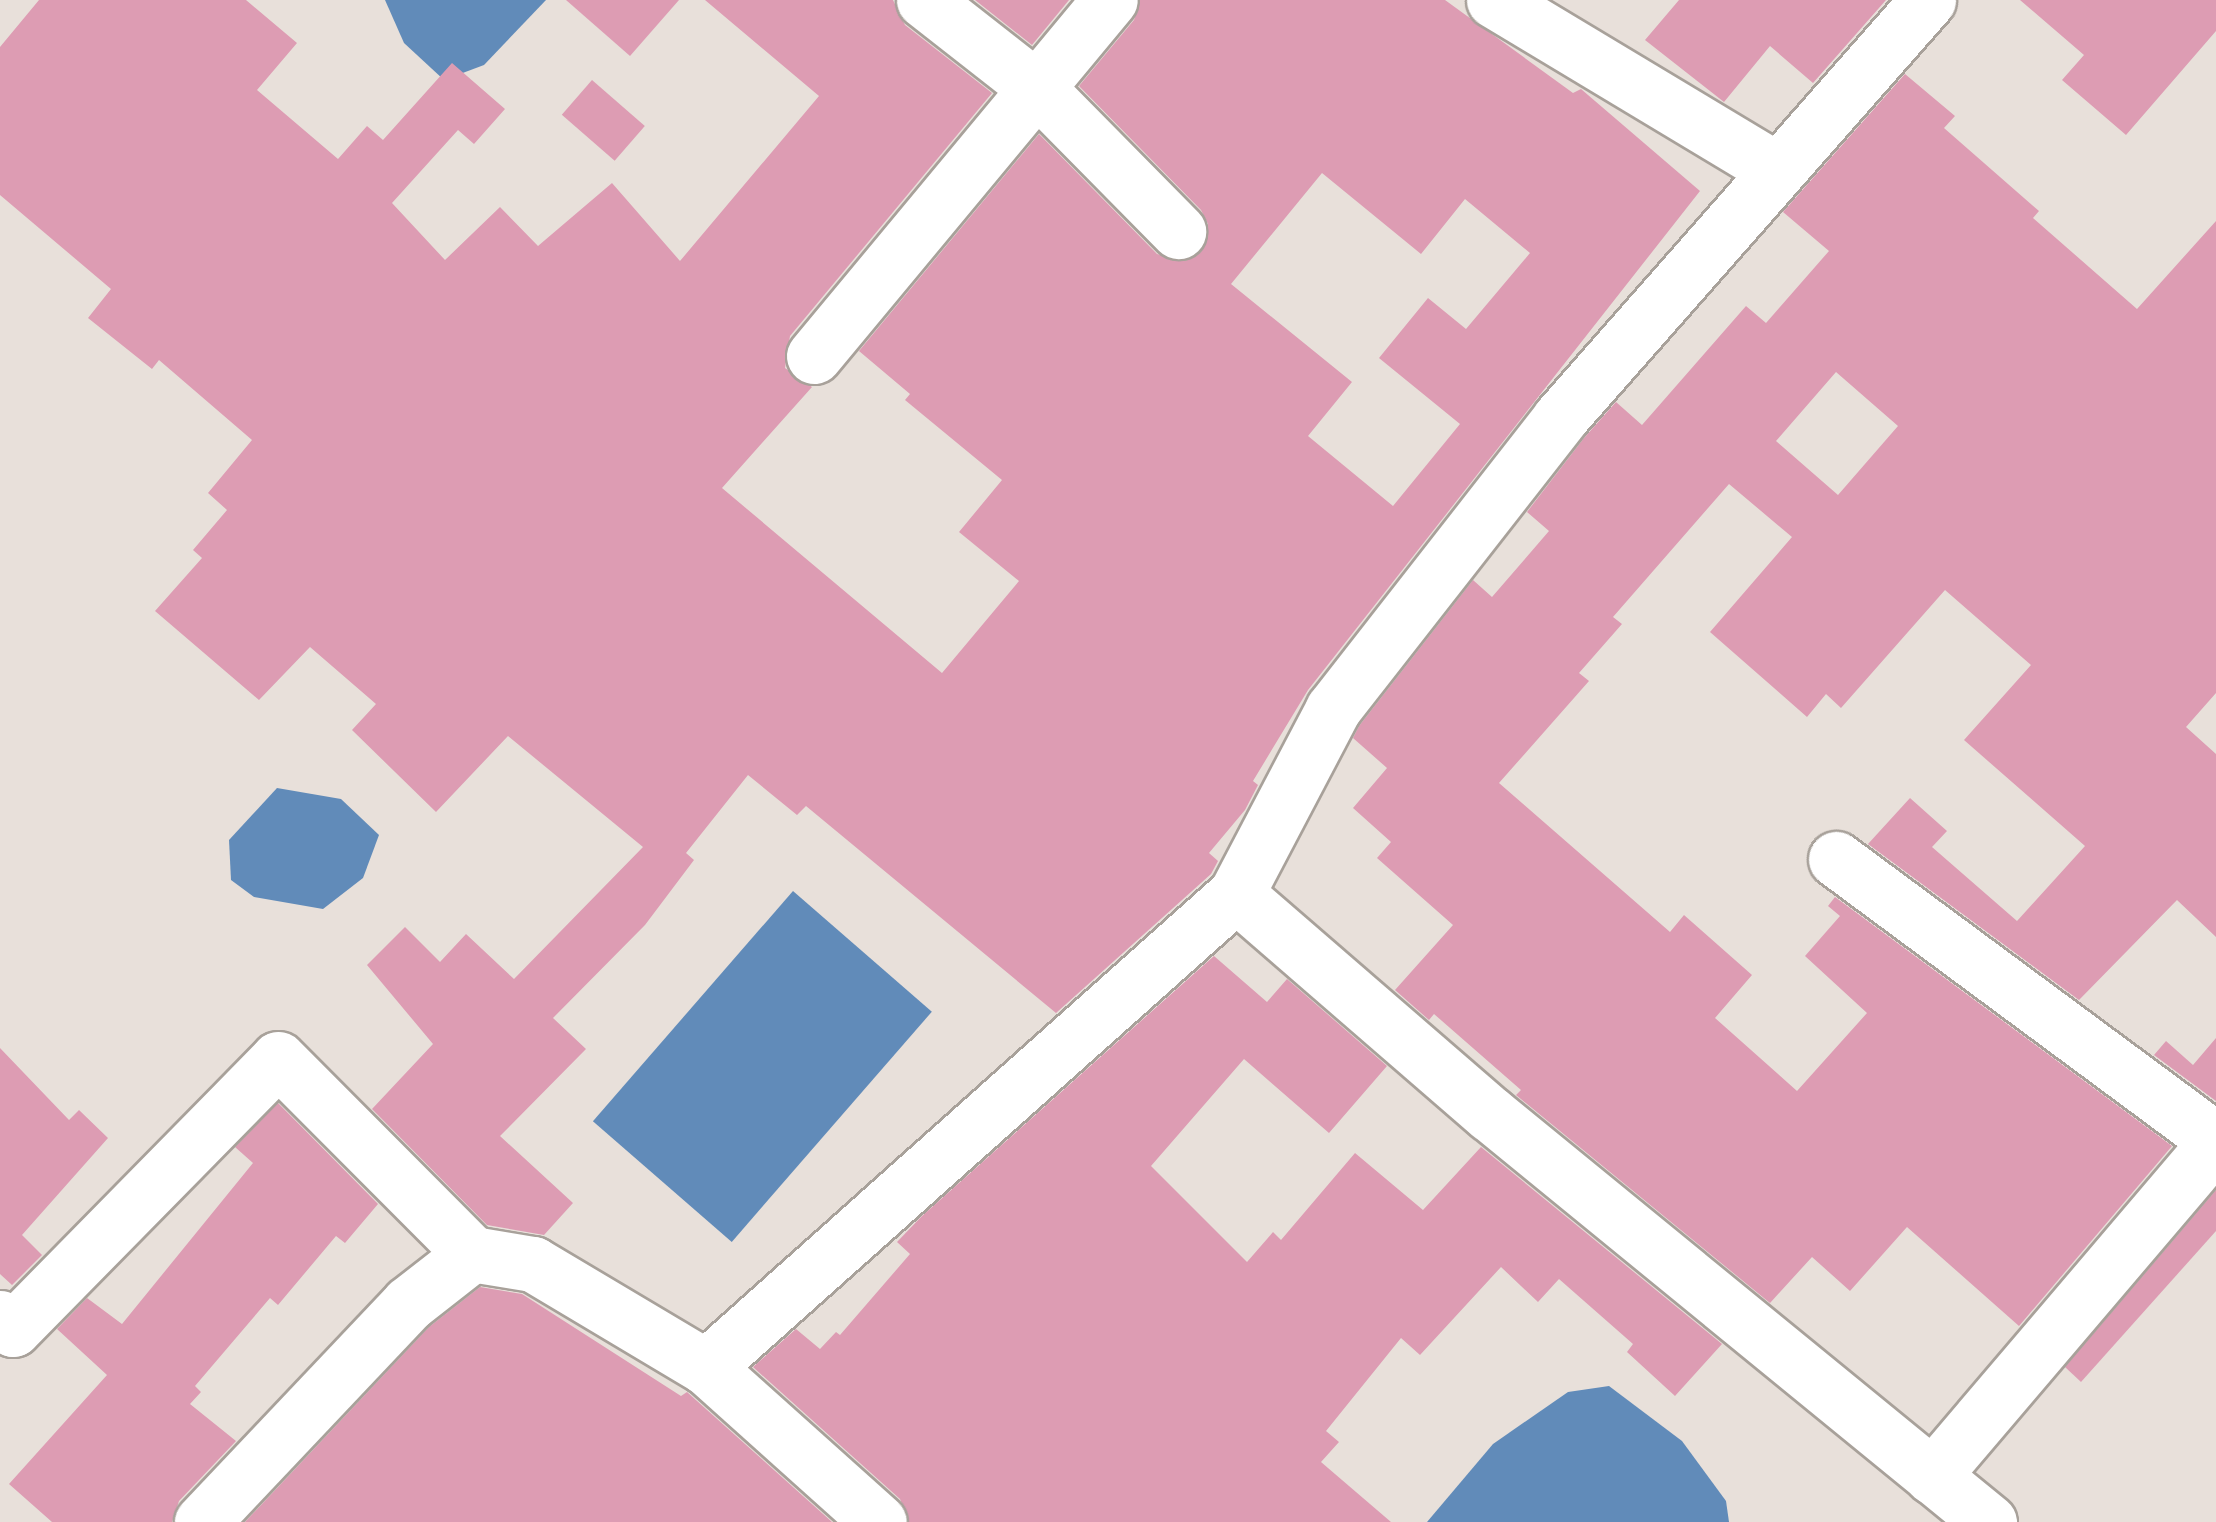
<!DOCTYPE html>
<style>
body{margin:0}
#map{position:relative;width:2216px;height:1522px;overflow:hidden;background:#e8e0da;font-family:"IBM Plex Sans",sans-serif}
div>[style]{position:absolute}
.water>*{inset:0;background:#618bb9;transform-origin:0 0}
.building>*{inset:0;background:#dd9cb3;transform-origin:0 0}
.roads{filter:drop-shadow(2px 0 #a8a19a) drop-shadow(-2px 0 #a8a19a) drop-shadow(0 2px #a8a19a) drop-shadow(0 -2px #a8a19a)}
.minor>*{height:55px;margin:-27.5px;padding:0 27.5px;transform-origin:27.5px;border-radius:27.5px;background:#fff}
span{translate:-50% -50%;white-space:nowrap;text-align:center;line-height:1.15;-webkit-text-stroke:8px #fff;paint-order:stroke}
</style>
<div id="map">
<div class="water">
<div style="clip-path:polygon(385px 0,546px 0,484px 65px,444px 80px,404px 43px)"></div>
<div style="clip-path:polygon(277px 788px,341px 799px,379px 835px,363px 878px,323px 909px,254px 897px,231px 880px,229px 840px)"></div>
<div style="left:793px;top:891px;width:184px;height:305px;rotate:41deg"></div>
<div style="clip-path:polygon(1609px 1386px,1682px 1441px,1726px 1501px,1729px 1522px,1427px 1522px,1493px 1444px,1568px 1392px)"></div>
</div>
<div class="building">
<div style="clip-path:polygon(evenodd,39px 0,246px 0,297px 43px,257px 90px,338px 159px,367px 126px,383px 140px,452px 63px,505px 109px,474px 144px,458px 130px,392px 203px,445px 260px,500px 207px,538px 246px,612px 183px,680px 261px,819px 96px,705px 0,893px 0,905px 25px,992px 93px,790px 336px,785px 368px,812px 387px,722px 488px,942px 673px,1019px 581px,959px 532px,1002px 480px,905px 400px,910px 394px,859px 351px,1039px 134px,1157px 254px,1185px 261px,1201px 252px,1208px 224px,1201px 210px,1079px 86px,1134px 20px,1140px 0,1445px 0,1573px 93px,1581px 89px,1700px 191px,1308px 690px,1253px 781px,1258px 785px,1245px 810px,1209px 853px,1218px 861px,1211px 874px,1056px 1013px,806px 806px,797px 815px,748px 775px,686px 853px,694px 860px,645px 925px,553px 1018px,586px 1049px,500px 1136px,573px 1203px,544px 1235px,487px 1225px,372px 1109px,433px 1044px,367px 965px,405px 927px,440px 962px,466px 934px,514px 979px,643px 847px,508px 736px,436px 812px,352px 730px,376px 704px,310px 647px,259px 700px,155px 611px,202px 558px,193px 550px,227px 510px,208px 493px,252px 440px,159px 360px,152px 369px,88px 318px,111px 289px,0 195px,0 47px,39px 0,1322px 173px,1421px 254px,1465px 199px,1530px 253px,1466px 329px,1428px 298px,1379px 358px,1460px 424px,1393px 506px,1308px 436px,1352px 382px,1231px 284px,1322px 173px)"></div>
<div style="clip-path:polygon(566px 0,679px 0,630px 56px)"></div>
<div style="clip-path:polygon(975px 0,1069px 0,1032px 45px)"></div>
<div style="clip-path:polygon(1679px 0,1886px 0,1813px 83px,1770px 46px,1724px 102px,1645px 40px)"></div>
<div style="clip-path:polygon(2020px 0,2216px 0,2216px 31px,2126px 135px,2062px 80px,2084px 55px)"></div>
<div style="clip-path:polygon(evenodd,1905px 74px,1955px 116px,1944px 128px,2039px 211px,2033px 218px,2137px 309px,2216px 221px,2216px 693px,2186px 727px,2216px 754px,2216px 937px,2177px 900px,2079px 1000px,1868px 844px,1910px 798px,1947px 831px,1932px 847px,2017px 921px,2085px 846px,1964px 740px,2031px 665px,1945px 590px,1841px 708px,1826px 694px,1807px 717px,1710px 632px,1792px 537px,1729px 484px,1613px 617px,1622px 624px,1579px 673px,1589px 681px,1499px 783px,1670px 932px,1684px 915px,1752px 975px,1715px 1018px,1797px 1091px,1867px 1013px,1805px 956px,1840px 916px,1828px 906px,1835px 897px,2172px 1146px,2019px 1326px,1907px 1227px,1850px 1291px,1812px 1257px,1770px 1303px,1516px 1095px,1521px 1090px,1434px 1014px,1429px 1020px,1395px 990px,1453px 925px,1377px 858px,1391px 842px,1353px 808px,1387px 768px,1353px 738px,1359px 726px,1473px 580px,1492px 597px,1549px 531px,1527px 512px,1584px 438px,1616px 402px,1642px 425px,1746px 306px,1766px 323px,1829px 251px,1783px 212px,1905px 74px,1836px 372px,1898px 426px,1838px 495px,1776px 441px,1836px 372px)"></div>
<div style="left:592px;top:80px;width:70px;height:46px;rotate:41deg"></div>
<div style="clip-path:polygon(1214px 956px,1267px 1002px,1287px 979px,1387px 1066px,1329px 1133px,1244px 1059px,1151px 1166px,1247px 1262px,1273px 1232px,1281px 1240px,1355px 1153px,1423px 1210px,1481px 1147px,1722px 1344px,1675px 1396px,1627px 1352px,1633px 1344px,1559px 1279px,1538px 1302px,1501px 1267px,1420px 1355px,1401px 1338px,1326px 1431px,1339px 1442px,1321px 1462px,1391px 1522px,909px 1522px,900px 1499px,753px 1367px,796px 1329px,820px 1349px,836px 1332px,840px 1335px,910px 1254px,897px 1242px,922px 1216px)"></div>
<div style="clip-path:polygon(2216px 1038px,2216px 1101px,2154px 1055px,2166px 1041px,2193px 1065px)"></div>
<div style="clip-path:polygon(0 1048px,69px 1120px,79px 1110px,108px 1138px,22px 1235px,42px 1255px,12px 1285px,0 1274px)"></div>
<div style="clip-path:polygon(278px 1103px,378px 1204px,345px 1243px,336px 1236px,278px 1305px,270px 1298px,195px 1386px,201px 1392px,190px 1404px,236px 1441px,179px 1501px,172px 1522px,52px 1522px,9px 1484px,107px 1375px,57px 1329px,87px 1298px,122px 1324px,253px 1163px,235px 1147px)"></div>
<div style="clip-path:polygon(2216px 1190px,2216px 1231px,2081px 1382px,2065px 1367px)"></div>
<div style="clip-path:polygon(480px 1287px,522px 1294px,681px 1396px,687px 1392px,832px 1522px,245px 1522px,429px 1327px)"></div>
</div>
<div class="roads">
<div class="minor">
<div style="left:924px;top:0;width:147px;rotate:38.1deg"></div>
<div style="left:1040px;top:91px;width:197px;rotate:45.4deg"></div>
<div style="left:1494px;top:0;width:328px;rotate:31deg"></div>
<div style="left:814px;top:356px;width:463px;rotate:-50.3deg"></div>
<div style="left:1836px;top:859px;width:473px;rotate:36.5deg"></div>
<div style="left:1236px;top:894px;width:335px;rotate:40.9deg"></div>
<div style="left:1489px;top:1113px;width:646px;rotate:39.28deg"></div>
<div style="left:0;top:1318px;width:17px;rotate:40deg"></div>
<div style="left:13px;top:1329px;width:378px;rotate:-45.5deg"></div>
<div style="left:278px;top:1059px;width:275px;rotate:45.1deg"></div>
<div style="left:706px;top:1367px;width:710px;rotate:-41.75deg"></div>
<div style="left:1236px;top:894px;width:209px;rotate:-62.3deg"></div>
<div style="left:1333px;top:709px;width:369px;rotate:-52deg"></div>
<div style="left:1560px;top:418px;width:557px;rotate:-48.64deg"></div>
<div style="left:1932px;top:1476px;width:438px;rotate:-49.6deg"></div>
<div style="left:202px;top:1522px;width:300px;rotate:-46.6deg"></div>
<div style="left:408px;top:1304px;width:81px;rotate:-38deg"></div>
<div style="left:472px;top:1254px;width:62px;rotate:9.3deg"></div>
<div style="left:533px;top:1264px;width:201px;rotate:30.8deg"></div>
<div style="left:706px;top:1367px;width:232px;rotate:41.9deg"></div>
</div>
</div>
</div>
